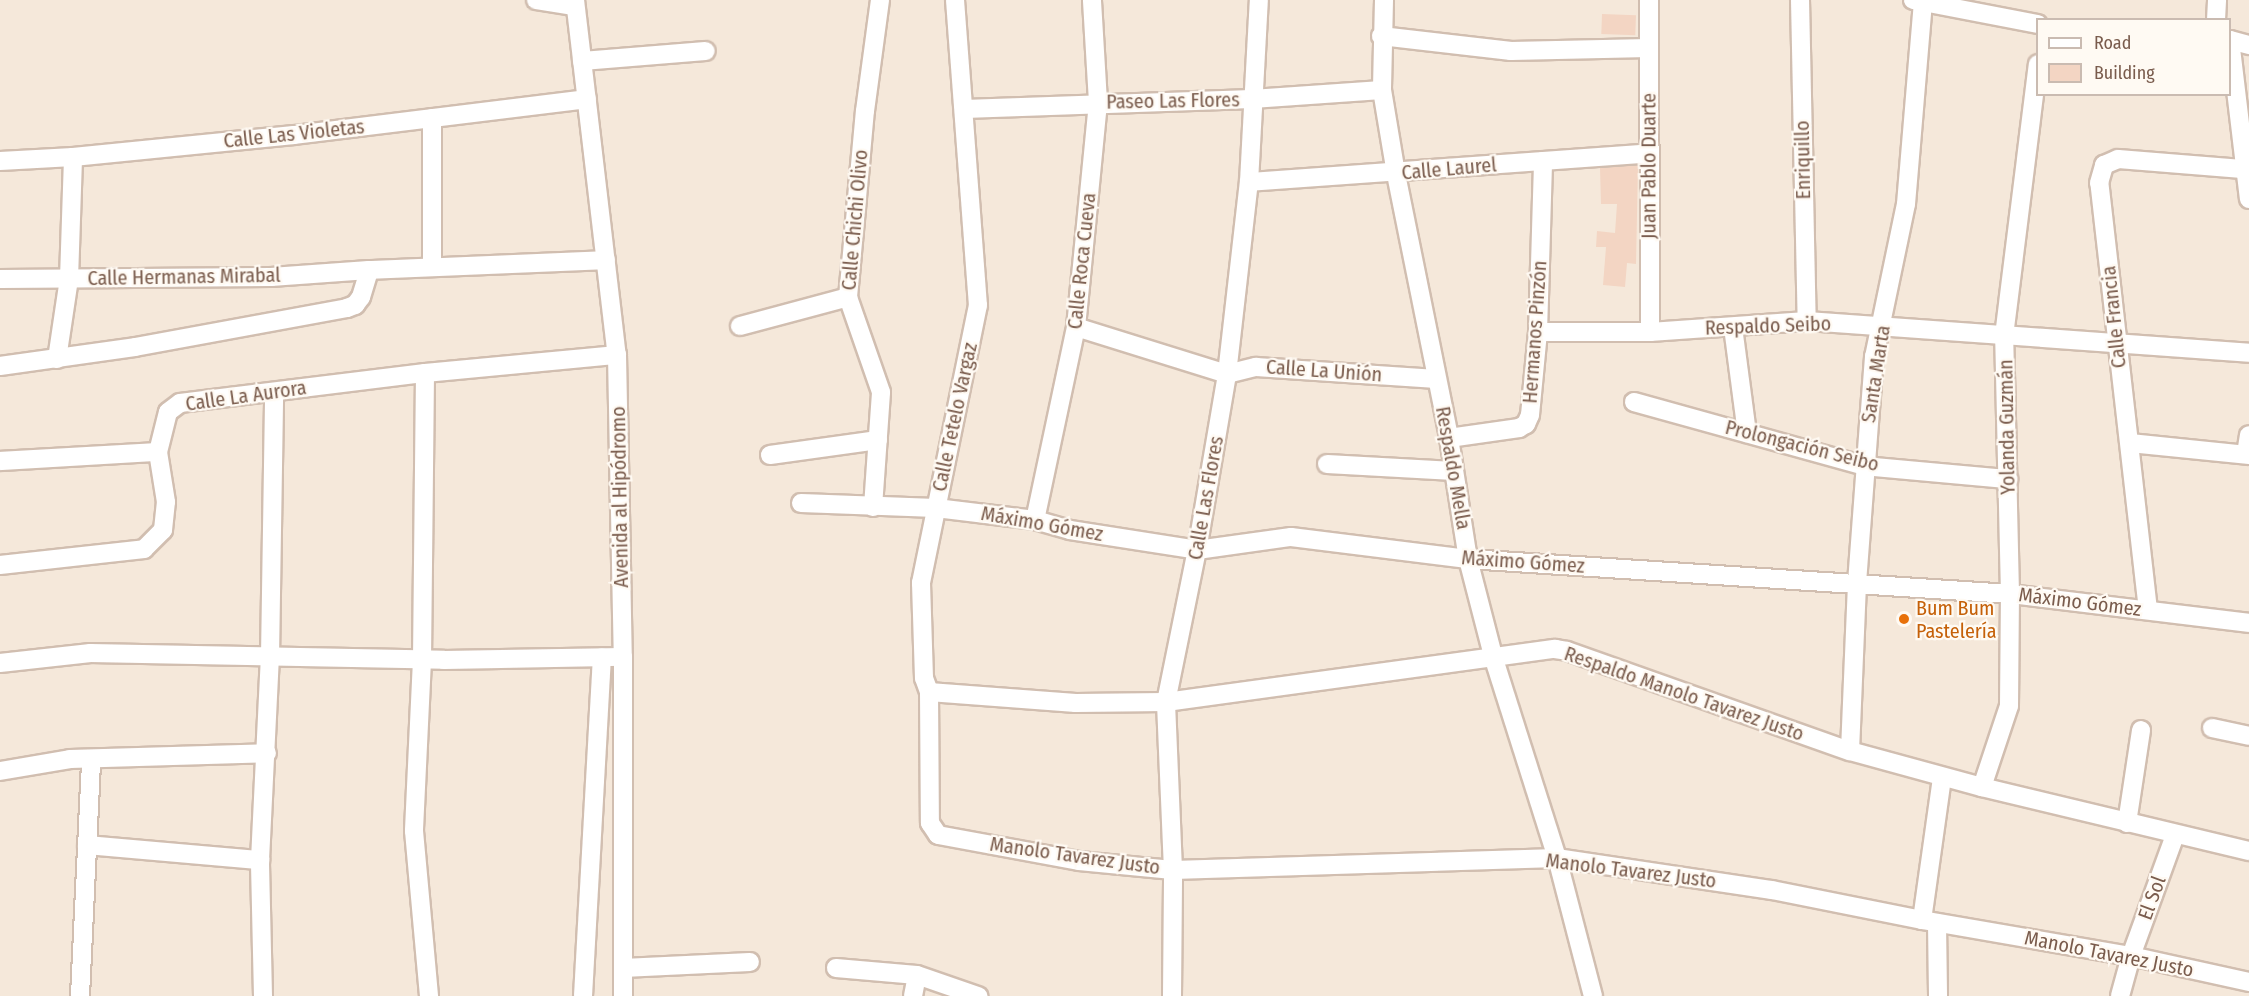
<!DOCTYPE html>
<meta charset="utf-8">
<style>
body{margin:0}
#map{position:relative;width:2249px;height:996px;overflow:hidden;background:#fdf6ec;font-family:"Fira Sans Condensed",sans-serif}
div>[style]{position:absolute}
.residential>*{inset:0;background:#f5e8da}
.building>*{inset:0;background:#f3d5c3;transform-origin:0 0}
.roads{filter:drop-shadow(2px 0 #d1beb0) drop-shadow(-2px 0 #d1beb0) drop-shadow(0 2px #d1beb0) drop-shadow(0 -2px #d1beb0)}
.street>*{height:18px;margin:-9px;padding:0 9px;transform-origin:9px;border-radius:9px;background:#fff}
.dots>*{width:16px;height:16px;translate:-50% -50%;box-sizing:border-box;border:3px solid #fffaf3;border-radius:50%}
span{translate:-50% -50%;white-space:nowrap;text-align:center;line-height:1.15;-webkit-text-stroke:4.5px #fffaf3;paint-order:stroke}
.street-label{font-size:20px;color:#7a5c4d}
.food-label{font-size:20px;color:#c56008}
.left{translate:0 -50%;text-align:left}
.legend{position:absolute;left:2036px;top:18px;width:195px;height:78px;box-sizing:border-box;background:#fffaf3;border:2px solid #cabbb1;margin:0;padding:8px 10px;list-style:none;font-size:18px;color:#7a5c4d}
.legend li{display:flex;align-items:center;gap:12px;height:30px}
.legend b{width:30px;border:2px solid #cabbb1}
</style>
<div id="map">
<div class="residential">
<div style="clip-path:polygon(evenodd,0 0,2249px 0,2249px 996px,0 996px,0 0,2038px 20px,2230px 20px,2230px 94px,2038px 94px,2038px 20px)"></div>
</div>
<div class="building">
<div style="left:1602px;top:14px;width:34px;height:20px;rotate:2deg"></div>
<div style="clip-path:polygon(1638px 165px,1636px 264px,1627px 263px,1625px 287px,1603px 285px,1606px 247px,1596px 247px,1597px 231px,1615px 233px,1617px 204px,1601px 204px,1600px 168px)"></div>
</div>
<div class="roads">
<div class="street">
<div style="left:536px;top:0;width:39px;rotate:9deg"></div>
<div style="left:575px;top:0;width:357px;rotate:83.3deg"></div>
<div style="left:617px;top:355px;width:302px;rotate:88.9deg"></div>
<div style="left:623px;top:657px;width:339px;rotate:90deg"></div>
<div style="left:955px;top:0;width:306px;rotate:85.7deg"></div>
<div style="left:978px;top:305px;width:284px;rotate:101.6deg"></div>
<div style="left:921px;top:583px;width:95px;rotate:88.2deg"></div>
<div style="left:924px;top:678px;width:15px;rotate:70deg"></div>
<div style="left:929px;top:692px;width:131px;rotate:89.6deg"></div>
<div style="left:930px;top:823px;width:14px;rotate:56deg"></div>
<div style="left:938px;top:835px;width:143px;rotate:10.4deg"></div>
<div style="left:1079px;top:861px;width:94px;rotate:5.5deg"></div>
<div style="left:1173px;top:870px;width:384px;rotate:-1.8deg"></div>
<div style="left:1557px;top:858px;width:217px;rotate:8.5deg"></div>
<div style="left:1772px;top:890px;width:153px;rotate:11.3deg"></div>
<div style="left:1922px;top:920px;width:212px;rotate:9.8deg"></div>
<div style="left:2131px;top:956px;width:121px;rotate:12.4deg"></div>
<div style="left:1384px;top:0;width:90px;rotate:91.3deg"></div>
<div style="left:1382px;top:90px;width:85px;rotate:80.5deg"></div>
<div style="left:1396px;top:174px;width:269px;rotate:78.6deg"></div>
<div style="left:1449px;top:438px;width:122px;rotate:81.1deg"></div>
<div style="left:1468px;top:559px;width:100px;rotate:75.5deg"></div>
<div style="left:1493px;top:656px;width:212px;rotate:72.4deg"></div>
<div style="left:1557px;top:858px;width:143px;rotate:75.4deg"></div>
<div style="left:1649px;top:0;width:332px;rotate:89.8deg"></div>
<div style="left:1800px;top:0;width:321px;rotate:88.8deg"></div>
<div style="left:1913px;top:0;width:127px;rotate:10.9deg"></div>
<div style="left:2216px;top:20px;width:20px;rotate:-87deg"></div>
<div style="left:1381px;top:36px;width:131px;rotate:6.6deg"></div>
<div style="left:1511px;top:51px;width:138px;rotate:-1.2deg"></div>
<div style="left:2230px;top:40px;width:160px;rotate:83.2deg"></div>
<div style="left:2230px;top:40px;width:20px;rotate:15deg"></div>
<div style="left:582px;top:61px;width:124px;rotate:-4.6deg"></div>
<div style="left:964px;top:109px;width:288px;rotate:-2deg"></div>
<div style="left:1252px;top:99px;width:130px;rotate:-4deg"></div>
<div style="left:432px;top:118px;width:149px;rotate:90deg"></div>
<div style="left:0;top:161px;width:73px;rotate:-3.1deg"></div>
<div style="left:73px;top:157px;width:222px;rotate:-5.7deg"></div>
<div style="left:294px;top:135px;width:295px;rotate:-7deg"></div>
<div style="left:1249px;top:182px;width:401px;rotate:-4.1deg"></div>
<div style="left:0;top:279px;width:271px;rotate:-0.4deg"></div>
<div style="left:271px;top:277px;width:98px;rotate:-4.1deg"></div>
<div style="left:740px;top:326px;width:112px;rotate:-15deg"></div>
<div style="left:1076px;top:327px;width:158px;rotate:17.3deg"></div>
<div style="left:1227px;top:374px;width:30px;rotate:-14deg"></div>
<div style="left:1256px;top:367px;width:181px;rotate:3.8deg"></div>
<div style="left:1733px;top:327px;width:107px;rotate:82.5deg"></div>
<div style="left:1538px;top:332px;width:112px"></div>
<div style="left:1650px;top:332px;width:157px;rotate:-4deg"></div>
<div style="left:1807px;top:321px;width:443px;rotate:4.1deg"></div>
<div style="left:57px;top:359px;width:81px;rotate:-81.5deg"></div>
<div style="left:69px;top:279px;width:122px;rotate:-88.1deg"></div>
<div style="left:0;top:366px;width:136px;rotate:-8deg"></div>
<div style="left:135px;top:347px;width:216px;rotate:-10.4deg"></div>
<div style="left:347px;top:308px;width:9px;rotate:-21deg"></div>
<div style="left:355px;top:305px;width:10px;rotate:-53deg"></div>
<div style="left:361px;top:297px;width:28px;rotate:-73deg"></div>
<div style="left:369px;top:270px;width:237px;rotate:-2.4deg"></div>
<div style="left:425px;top:373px;width:287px;rotate:90.6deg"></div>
<div style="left:422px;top:660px;width:171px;rotate:92.7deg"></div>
<div style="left:414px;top:831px;width:166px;rotate:84.8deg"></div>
<div style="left:1634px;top:402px;width:239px;rotate:15.5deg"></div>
<div style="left:1864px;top:466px;width:145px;rotate:5.2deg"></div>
<div style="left:1449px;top:438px;width:71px;rotate:-8.1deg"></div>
<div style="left:1519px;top:428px;width:8px;rotate:-30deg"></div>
<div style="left:1526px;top:424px;width:10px;rotate:-66deg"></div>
<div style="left:1530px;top:415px;width:83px;rotate:-84.5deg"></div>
<div style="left:1538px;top:332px;width:171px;rotate:-88.3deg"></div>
<div style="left:2130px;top:443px;width:120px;rotate:5.8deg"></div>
<div style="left:2246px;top:454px;width:19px;rotate:-81deg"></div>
<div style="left:770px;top:455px;width:109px;rotate:-7.9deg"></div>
<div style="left:0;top:461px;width:158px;rotate:-3.3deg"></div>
<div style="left:1327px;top:464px;width:127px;rotate:3.2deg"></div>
<div style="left:801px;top:503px;width:135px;rotate:2.1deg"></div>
<div style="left:936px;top:508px;width:100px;rotate:6.9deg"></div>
<div style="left:1035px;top:520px;width:36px;rotate:16deg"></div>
<div style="left:1070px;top:530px;width:129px;rotate:8.9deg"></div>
<div style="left:1197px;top:550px;width:95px;rotate:-7.9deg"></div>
<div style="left:1291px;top:537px;width:178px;rotate:7.1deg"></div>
<div style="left:1468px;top:559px;width:543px;rotate:3.69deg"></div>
<div style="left:2010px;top:594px;width:241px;rotate:6.9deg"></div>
<div style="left:873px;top:507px;width:115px;rotate:-86deg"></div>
<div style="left:881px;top:392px;width:101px;rotate:-109.2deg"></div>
<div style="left:848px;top:297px;width:187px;rotate:-84.8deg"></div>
<div style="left:865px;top:111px;width:112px;rotate:-82.3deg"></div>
<div style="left:1035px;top:520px;width:197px;rotate:-78deg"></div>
<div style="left:1076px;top:327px;width:226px;rotate:-84.4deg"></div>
<div style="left:1098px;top:102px;width:102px;rotate:-93.4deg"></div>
<div style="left:0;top:565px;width:145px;rotate:-6.3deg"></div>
<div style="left:144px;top:549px;width:27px;rotate:-45deg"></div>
<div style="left:163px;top:530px;width:28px;rotate:-84deg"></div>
<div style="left:166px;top:502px;width:51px;rotate:-99.1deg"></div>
<div style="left:158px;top:452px;width:41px;rotate:-76deg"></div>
<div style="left:168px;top:412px;width:15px;rotate:-37deg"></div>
<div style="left:180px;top:403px;width:247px;rotate:-7deg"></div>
<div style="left:425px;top:373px;width:193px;rotate:-5.4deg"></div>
<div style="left:2148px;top:610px;width:430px;rotate:-96.5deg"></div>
<div style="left:2099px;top:183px;width:19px;rotate:-74deg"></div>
<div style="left:2104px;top:165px;width:15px;rotate:-23deg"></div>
<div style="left:2118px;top:159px;width:125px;rotate:4.6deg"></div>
<div style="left:0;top:663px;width:91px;rotate:-6.3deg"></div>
<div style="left:90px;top:653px;width:354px;rotate:1.1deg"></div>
<div style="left:444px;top:660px;width:179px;rotate:-1deg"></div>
<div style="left:929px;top:692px;width:147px;rotate:4.3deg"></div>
<div style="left:1076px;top:703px;width:90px;rotate:-0.6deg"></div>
<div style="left:1166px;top:702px;width:393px;rotate:-7.8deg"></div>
<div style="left:1555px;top:649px;width:12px;rotate:9deg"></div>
<div style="left:1567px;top:651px;width:300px;rotate:19.5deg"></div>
<div style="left:1850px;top:751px;width:137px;rotate:15.3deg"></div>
<div style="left:1982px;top:787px;width:275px;rotate:13.5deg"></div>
<div style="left:2212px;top:728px;width:38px;rotate:12deg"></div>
<div style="left:1850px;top:751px;width:168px;rotate:-87.6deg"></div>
<div style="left:1857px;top:583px;width:227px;rotate:-85.7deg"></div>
<div style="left:1874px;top:357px;width:156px;rotate:-78.2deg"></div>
<div style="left:1906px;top:204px;width:205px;rotate:-85.2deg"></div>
<div style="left:0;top:771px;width:71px;rotate:-9.7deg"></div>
<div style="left:70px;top:759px;width:197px;rotate:-1.7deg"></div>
<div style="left:1982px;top:787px;width:85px;rotate:-71.6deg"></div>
<div style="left:2009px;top:706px;width:112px;rotate:-89.5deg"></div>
<div style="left:2010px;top:594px;width:258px;rotate:-91.3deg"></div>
<div style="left:2004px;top:336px;width:274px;rotate:-82.9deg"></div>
<div style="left:2127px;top:823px;width:94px;rotate:-81.4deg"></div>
<div style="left:87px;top:845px;width:174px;rotate:5deg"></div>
<div style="left:1922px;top:920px;width:144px;rotate:-82deg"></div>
<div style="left:1937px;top:923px;width:73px;rotate:89.2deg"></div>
<div style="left:623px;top:968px;width:127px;rotate:-2.7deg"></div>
<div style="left:836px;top:968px;width:81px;rotate:4.9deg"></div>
<div style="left:917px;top:975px;width:65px;rotate:19deg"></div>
<div style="left:80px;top:996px;width:237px;rotate:-87.3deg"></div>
<div style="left:263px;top:996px;width:136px;rotate:-91.3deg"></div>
<div style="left:260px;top:860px;width:203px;rotate:-87.2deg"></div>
<div style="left:270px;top:657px;width:265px;rotate:-89.1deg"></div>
<div style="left:583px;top:996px;width:339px;rotate:-86.8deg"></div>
<div style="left:913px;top:996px;width:21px;rotate:-79deg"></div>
<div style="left:1172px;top:996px;width:126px;rotate:-89.5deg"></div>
<div style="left:1173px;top:870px;width:168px;rotate:-92.4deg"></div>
<div style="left:1166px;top:702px;width:155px;rotate:-78.5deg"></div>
<div style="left:1197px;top:550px;width:179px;rotate:-80.3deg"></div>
<div style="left:1227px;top:374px;width:193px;rotate:-83.5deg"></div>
<div style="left:1249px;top:182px;width:182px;rotate:-86.9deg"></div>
<div style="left:2120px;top:996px;width:41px;rotate:-74.6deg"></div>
<div style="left:2131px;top:956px;width:129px;rotate:-70deg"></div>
</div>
</div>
<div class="dots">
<div style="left:1904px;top:619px;background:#e8710a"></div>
</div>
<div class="street-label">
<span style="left:1173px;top:101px;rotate:-1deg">Paseo Las Flores</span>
<span style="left:294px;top:134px;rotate:-6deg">Calle Las Violetas</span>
<span style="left:1803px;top:160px;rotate:-91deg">Enriquillo</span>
<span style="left:1649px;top:166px;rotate:-90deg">Juan Pablo Duarte</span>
<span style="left:1449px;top:169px;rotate:-5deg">Calle Laurel</span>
<span style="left:855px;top:220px;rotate:-85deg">Calle Chichi Olivo</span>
<span style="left:1082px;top:261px;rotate:-84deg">Calle Roca Cueva</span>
<span style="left:184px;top:277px;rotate:-1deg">Calle Hermanas Mirabal</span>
<span style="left:2114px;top:317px;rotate:-96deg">Calle Francia</span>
<span style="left:1768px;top:326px;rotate:-2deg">Respaldo Seibo</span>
<span style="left:1535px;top:332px;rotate:-86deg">Hermanos Pinzón</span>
<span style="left:1324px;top:371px;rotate:4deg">Calle La Unión</span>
<span style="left:1876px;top:374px;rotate:-81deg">Santa Marta</span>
<span style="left:246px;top:396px;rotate:-8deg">Calle La Aurora</span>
<span style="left:955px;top:417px;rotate:-78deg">Calle Tetelo Vargaz</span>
<span style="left:2007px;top:427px;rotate:-91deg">Yolanda Guzmán</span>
<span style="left:1802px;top:446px;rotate:14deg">Prolongación Seibo</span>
<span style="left:1453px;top:468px;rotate:80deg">Respaldo Mella</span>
<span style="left:620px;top:497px;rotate:-91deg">Avenida al Hipódromo</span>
<span style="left:1206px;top:498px;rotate:-80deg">Calle Las Flores</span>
<span style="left:1042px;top:524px;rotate:10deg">Máximo Gómez</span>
<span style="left:1523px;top:562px;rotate:4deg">Máximo Gómez</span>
<span style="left:2080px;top:602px;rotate:7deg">Máximo Gómez</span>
<span style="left:1684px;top:694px;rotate:19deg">Respaldo Manolo Tavarez Justo</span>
<span style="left:1075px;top:856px;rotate:8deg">Manolo Tavarez Justo</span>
<span style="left:1631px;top:871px;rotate:7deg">Manolo Tavarez Justo</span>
<span style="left:2152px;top:898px;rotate:-70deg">El Sol</span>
<span style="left:2109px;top:954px;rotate:11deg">Manolo Tavarez Justo</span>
</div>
<div class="food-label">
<span class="left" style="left:1916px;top:620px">Bum Bum<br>Pastelería</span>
</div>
<ul class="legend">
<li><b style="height:8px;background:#fff"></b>Road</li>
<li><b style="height:16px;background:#f3d5c3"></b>Building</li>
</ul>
</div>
